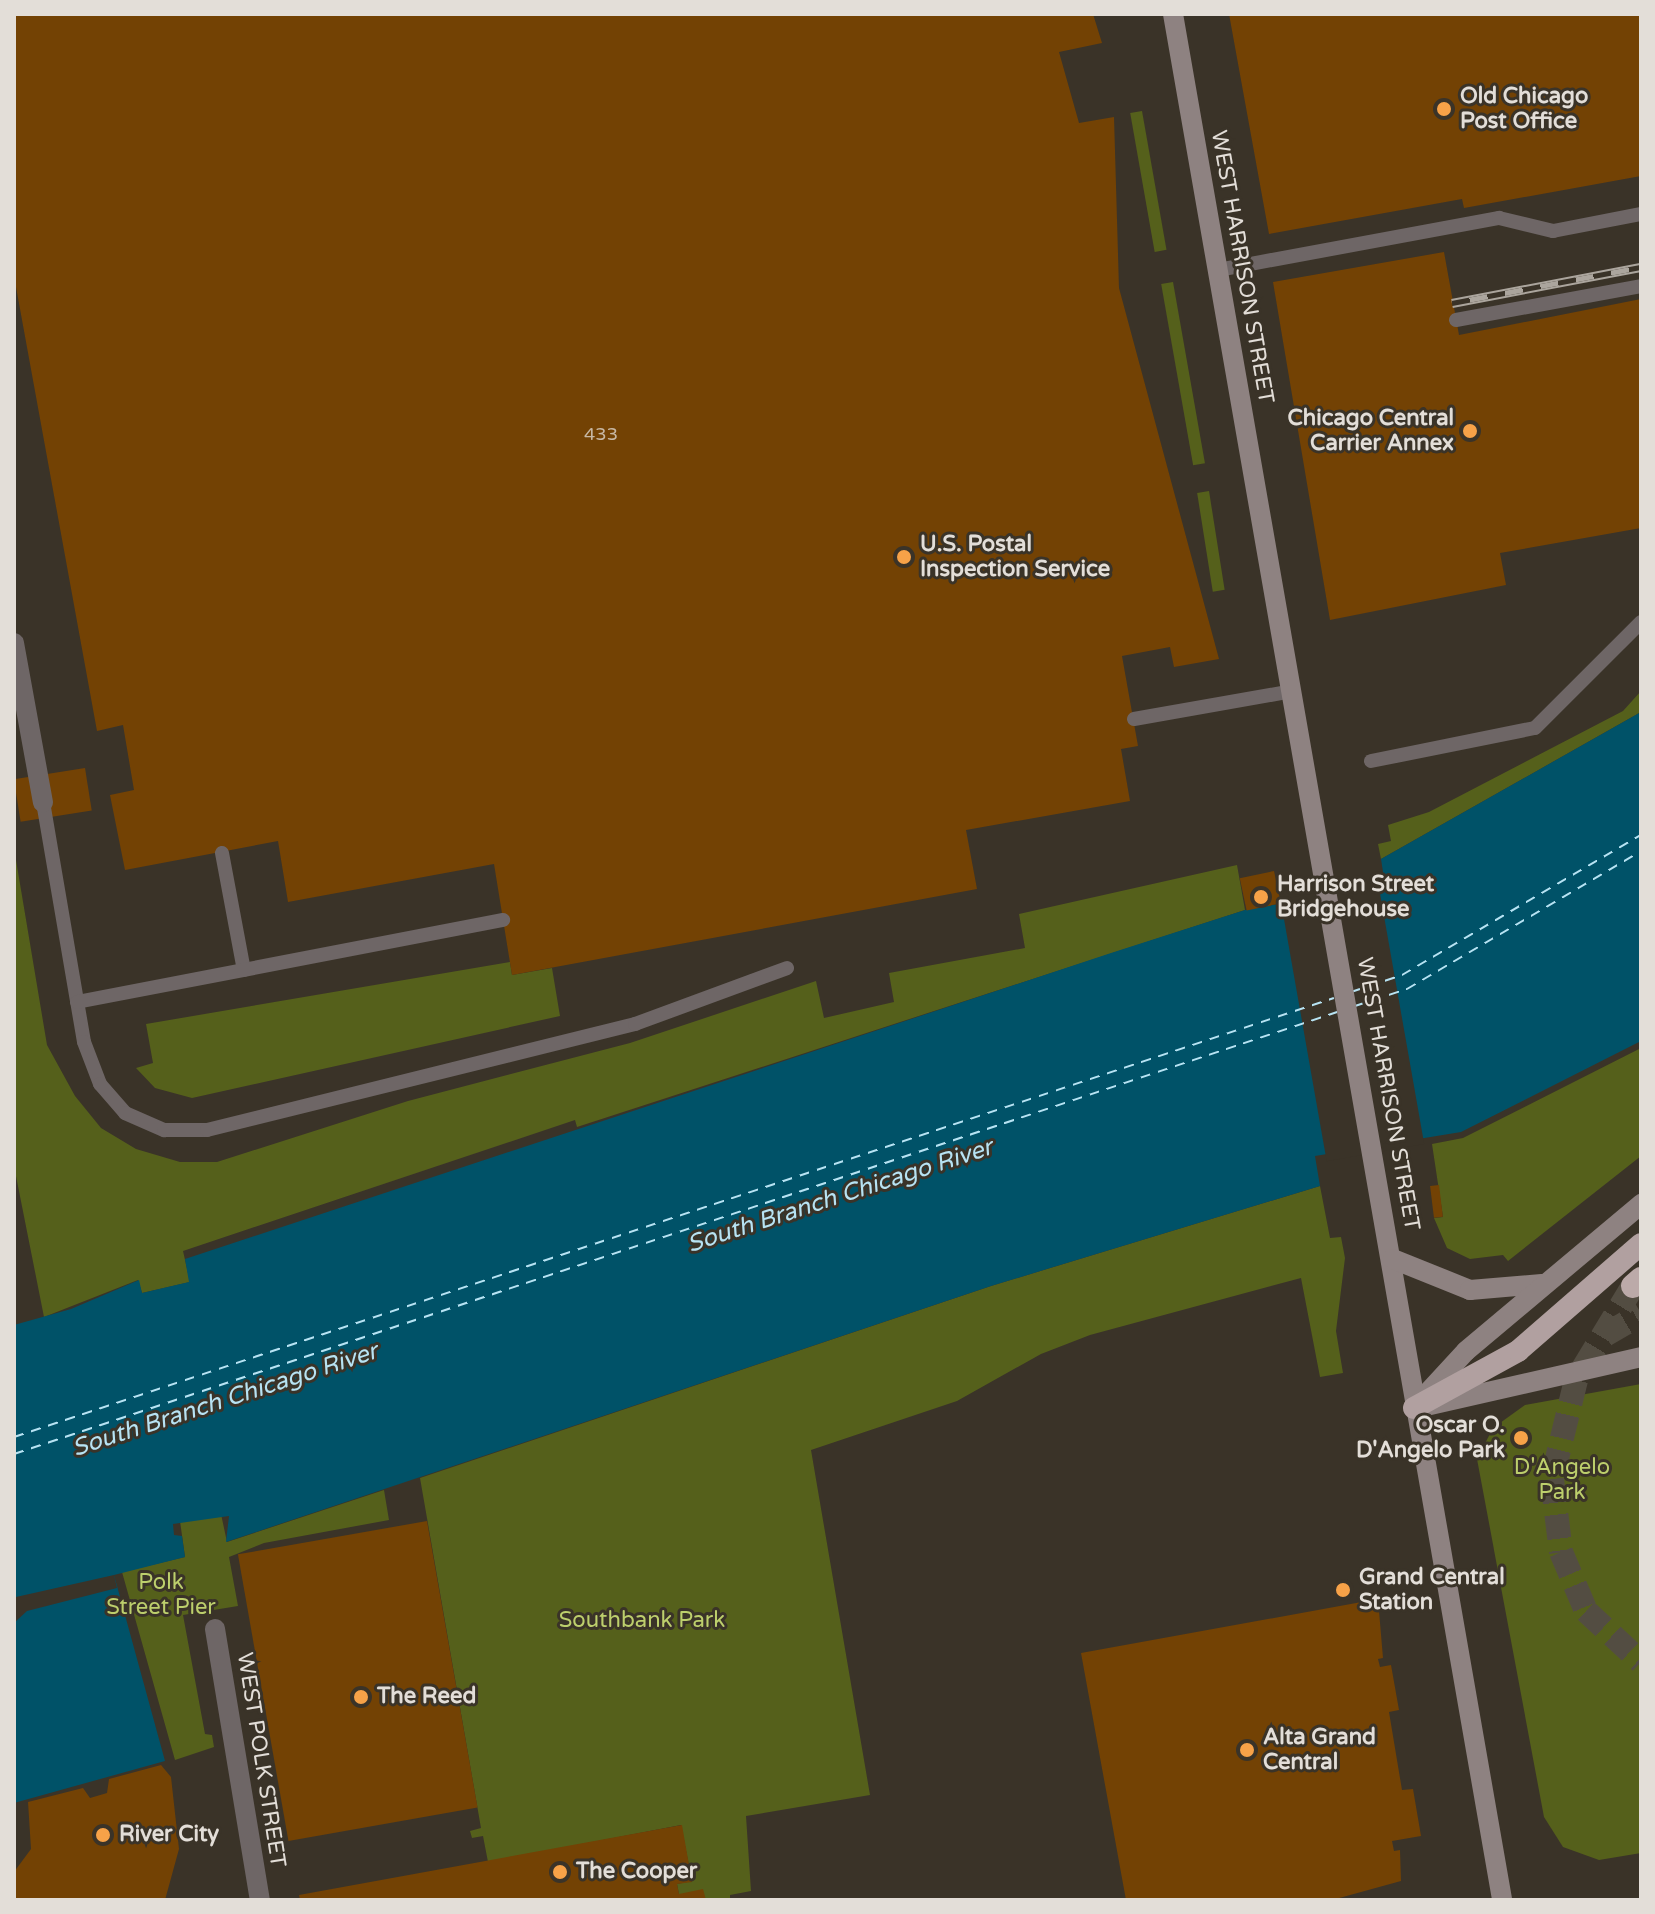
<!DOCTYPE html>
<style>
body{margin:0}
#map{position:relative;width:1655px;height:1914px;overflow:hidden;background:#3a3328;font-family:"Varela Round",sans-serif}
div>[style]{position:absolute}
.green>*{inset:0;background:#55601b;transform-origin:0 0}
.water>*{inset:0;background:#005268}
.pier>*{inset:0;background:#3a3328;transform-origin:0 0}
.ferry>*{height:2px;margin-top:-1px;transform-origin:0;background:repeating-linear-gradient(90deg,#b7e3f3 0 10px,transparent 0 18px)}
.building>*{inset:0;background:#734204;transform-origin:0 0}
.motorway-tunnel>*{height:24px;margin-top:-12px;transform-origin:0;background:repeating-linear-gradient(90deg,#534d42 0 24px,transparent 0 36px)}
.service>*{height:14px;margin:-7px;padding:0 7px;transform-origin:7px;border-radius:7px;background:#6e6666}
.minor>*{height:20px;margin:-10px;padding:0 10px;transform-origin:10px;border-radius:10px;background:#6e6666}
.secondary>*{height:20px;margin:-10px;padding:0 10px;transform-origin:10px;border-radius:10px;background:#8e8281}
.trunk>*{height:22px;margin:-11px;padding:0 11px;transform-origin:11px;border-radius:11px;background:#b1a0a0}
.motorway>*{height:24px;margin:-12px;padding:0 12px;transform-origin:12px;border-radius:12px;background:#bcaaa9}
.rail>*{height:9px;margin-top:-4.5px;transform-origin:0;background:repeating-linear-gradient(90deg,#3a3328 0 18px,#aba59d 0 36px);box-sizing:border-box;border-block:2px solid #aba59d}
.dots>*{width:22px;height:22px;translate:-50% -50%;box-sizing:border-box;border:4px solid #3a3328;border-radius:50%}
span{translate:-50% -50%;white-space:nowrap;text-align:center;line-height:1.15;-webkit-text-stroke:6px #3a3328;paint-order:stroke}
.number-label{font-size:18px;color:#c7b7a3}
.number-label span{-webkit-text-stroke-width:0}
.poi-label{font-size:22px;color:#e3ded8;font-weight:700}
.left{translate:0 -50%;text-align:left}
.right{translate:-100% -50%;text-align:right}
.street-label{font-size:22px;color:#e3ded8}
.park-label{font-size:22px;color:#bdcf6c}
.water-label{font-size:24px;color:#b7e3f3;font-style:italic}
.frame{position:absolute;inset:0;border:16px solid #e3ded8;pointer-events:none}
</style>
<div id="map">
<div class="green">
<div style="left:1142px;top:111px;width:141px;height:12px;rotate:80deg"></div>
<div style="left:1173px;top:282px;width:184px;height:12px;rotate:80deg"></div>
<div style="left:1209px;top:491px;width:100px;height:12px;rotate:81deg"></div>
<div style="clip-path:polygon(1641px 691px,1641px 712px,1381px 859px,1378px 844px,1391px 841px,1388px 825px,1429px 812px,1623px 711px)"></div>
<div style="clip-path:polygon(14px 848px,47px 1045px,75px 1096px,101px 1128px,136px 1149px,180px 1162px,217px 1162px,408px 1101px,630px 1043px,816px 981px,824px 1018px,894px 1002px,889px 973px,1025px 948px,1019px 914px,1237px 865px,1245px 910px,577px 1127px,575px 1120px,183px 1251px,190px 1282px,142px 1293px,138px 1280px,44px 1317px,14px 1166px)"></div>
<div style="clip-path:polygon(510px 962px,512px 975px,552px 968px,560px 1016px,192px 1098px,155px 1088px,136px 1068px,153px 1063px,146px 1024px)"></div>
<div style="clip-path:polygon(1641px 1048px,1641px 1156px,1508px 1261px,1503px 1255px,1470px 1259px,1447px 1248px,1434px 1218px,1443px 1217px,1432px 1144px,1463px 1138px)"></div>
<div style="clip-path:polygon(1320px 1186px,1330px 1238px,1341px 1237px,1345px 1258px,1336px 1331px,1343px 1373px,1320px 1377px,1301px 1278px,1090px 1335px,1041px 1354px,957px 1401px,811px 1450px,870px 1795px,746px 1816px,751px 1891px,730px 1895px,730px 1900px,680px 1900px,677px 1884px,692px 1881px,681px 1825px,488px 1862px,483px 1836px,472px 1838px,470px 1831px,481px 1828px,420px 1478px,991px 1286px)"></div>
<div style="clip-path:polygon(1641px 1384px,1641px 1853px,1599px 1860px,1563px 1847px,1544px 1817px,1477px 1459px,1493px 1428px,1525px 1405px)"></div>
<div style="clip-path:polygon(384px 1490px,389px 1520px,264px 1543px,229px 1557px,238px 1606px,183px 1615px,205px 1734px,212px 1735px,214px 1747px,175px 1760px,122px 1572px,185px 1557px,180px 1521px,221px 1514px,227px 1542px)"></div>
</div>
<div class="water">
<div style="clip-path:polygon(1641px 712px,1641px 1041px,1461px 1132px,1315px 1156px,1320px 1186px,991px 1286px,226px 1542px,229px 1516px,173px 1524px,174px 1535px,182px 1536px,185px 1557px,114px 1575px,165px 1761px,14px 1803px,14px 1325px,71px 1309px,139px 1280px,142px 1293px,189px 1282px,185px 1259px,1111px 953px,1245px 910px,1385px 885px,1381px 859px)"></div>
</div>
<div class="pier">
<div style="left:1378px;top:882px;width:266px;height:99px;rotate:80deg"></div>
<div style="clip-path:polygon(114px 1575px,117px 1588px,27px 1611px,14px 1623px,16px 1597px)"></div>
</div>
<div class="ferry">
<div style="left:1351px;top:992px;width:54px;rotate:-18.4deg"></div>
<div style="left:1402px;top:975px;width:277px;rotate:-30.4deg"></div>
<div style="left:1355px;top:1006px;width:55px;rotate:-18.1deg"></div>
<div style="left:1407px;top:989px;width:272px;rotate:-30.5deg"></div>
<div style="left:14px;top:1437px;width:1391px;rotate:-18.4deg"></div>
<div style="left:14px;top:1454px;width:1395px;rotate:-18.47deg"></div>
</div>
<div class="building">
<div style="clip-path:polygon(14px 14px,1093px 14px,1102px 43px,1059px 52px,1079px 123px,1114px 117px,1119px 288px,1219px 659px,1174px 667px,1170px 647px,1122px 656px,1138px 746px,1121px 749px,1130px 801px,966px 830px,977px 889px,512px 975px,494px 864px,288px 902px,278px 841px,125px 870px,110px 795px,134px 790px,123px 725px,97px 731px,14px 276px)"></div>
<div style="clip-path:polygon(1229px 14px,1641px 14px,1641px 176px,1464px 208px,1462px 199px,1269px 234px)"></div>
<div style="clip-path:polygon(1444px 252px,1459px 335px,1641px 299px,1641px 528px,1500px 553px,1506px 585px,1330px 620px,1273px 282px)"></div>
<div style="left:85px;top:768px;width:43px;height:72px;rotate:81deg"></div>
<div style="left:1274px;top:871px;width:33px;height:35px;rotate:78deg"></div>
<div style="left:1439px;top:1185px;width:32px;height:9px;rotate:83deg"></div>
<div style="left:427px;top:1521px;width:291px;height:192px;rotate:80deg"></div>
<div style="clip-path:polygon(1378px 1599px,1383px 1658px,1378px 1659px,1380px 1667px,1391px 1665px,1399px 1710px,1389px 1712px,1402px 1790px,1413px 1789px,1421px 1836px,1392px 1841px,1394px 1851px,1400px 1850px,1401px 1881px,1332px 1900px,1126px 1900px,1081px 1653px)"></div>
<div style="clip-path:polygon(161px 1765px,171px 1777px,179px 1849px,165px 1900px,14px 1900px,14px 1872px,31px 1849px,28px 1802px,83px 1788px,90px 1798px,107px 1793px,109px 1779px)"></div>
<div style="clip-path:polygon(682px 1825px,692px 1882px,677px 1884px,679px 1894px,703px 1889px,706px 1900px,300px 1900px,299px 1895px)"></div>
</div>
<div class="motorway-tunnel">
<div style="left:1633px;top:1286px;width:110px;rotate:121.2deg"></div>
<div style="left:1576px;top:1380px;width:102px;rotate:103.6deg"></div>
<div style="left:1552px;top:1479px;width:74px;rotate:83deg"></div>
<div style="left:1561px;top:1552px;width:64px;rotate:67deg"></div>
<div style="left:1586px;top:1611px;width:75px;rotate:42.8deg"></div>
<div style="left:1605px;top:1335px;width:42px;rotate:-30.3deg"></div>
</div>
<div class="service">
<div style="left:1218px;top:270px;width:286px;rotate:-10.5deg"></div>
<div style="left:1499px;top:218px;width:56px;rotate:13.5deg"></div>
<div style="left:1553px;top:231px;width:90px;rotate:-10.9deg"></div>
<div style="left:1456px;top:320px;width:188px;rotate:-10.4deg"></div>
<div style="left:1134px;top:719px;width:160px;rotate:-10deg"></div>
<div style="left:1371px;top:761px;width:167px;rotate:-11.4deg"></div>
<div style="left:1535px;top:728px;width:150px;rotate:-45deg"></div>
<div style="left:43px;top:802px;width:243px;rotate:80.3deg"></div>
<div style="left:84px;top:1042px;width:45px;rotate:69.1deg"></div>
<div style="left:100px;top:1084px;width:38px;rotate:49deg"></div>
<div style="left:125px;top:1113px;width:43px;rotate:23.6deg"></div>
<div style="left:164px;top:1130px;width:43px"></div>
<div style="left:207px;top:1130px;width:441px;rotate:-13.9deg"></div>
<div style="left:635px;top:1024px;width:162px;rotate:-20.2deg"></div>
<div style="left:222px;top:853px;width:119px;rotate:79.4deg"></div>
<div style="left:77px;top:1002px;width:434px;rotate:-10.9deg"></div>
</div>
<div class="minor">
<div style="left:14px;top:643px;width:162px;rotate:79.7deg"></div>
<div style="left:215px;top:1629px;width:275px;rotate:80.6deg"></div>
</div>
<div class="secondary">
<div style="left:1173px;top:14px;width:1914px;rotate:80.1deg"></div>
<div style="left:1393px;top:1259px;width:83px;rotate:21.9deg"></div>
<div style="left:1470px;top:1290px;width:72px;rotate:-4.8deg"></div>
<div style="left:1419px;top:1402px;width:69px;rotate:-47.3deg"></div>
<div style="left:1466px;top:1351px;width:229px;rotate:-40deg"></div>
<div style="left:1426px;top:1406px;width:221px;rotate:-12.8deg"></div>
</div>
<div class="trunk">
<div style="left:1414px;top:1408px;width:119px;rotate:-28.7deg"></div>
<div style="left:1518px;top:1351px;width:163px;rotate:-41deg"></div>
</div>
<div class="motorway">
<div style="left:1633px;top:1286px;width:11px;rotate:-41deg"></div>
</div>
<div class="rail">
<div style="left:1452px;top:303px;width:192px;rotate:-10.8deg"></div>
</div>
<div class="dots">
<div style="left:1444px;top:109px;background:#f7a248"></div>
<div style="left:1470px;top:431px;background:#f7a248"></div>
<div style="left:904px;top:557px;background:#f7a248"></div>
<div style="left:1261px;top:897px;background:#f7a248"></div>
<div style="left:1521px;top:1438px;background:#f7a248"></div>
<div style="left:1343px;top:1590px;background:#f7a248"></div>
<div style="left:361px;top:1697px;background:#f7a248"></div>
<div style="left:1247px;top:1750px;background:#f7a248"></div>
<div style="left:103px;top:1835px;background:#f7a248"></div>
<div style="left:560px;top:1872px;background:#f7a248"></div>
</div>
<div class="number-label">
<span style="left:601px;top:434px">433</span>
</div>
<div class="poi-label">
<span class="left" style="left:1460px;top:109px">Old Chicago<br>Post Office</span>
<span class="right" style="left:1454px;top:431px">Chicago Central<br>Carrier Annex</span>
<span class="left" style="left:920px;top:557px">U.S. Postal<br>Inspection Service</span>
<span class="left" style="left:1277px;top:897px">Harrison Street<br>Bridgehouse</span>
<span class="right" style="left:1505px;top:1438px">Oscar O.<br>D'Angelo Park</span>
<span class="left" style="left:1359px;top:1590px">Grand Central<br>Station</span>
<span class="left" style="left:377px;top:1697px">The Reed</span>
<span class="left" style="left:1263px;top:1750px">Alta Grand<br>Central</span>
<span class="left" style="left:119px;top:1835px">River City</span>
<span class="left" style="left:576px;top:1872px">The Cooper</span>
</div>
<div class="street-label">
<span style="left:1242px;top:267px;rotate:80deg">WEST HARRISON STREET</span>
<span style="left:1388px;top:1094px;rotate:80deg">WEST HARRISON STREET</span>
<span style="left:261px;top:1760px;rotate:81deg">WEST POLK STREET</span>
</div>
<div class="park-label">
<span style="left:1562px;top:1480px">D'Angelo<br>Park</span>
<span style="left:161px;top:1595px">Polk<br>Street Pier</span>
<span style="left:642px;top:1621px">Southbank Park</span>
</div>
<div class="water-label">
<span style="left:840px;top:1196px;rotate:-18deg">South Branch Chicago River</span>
<span style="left:225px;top:1400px;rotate:-18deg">South Branch Chicago River</span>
</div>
<div class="frame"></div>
</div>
